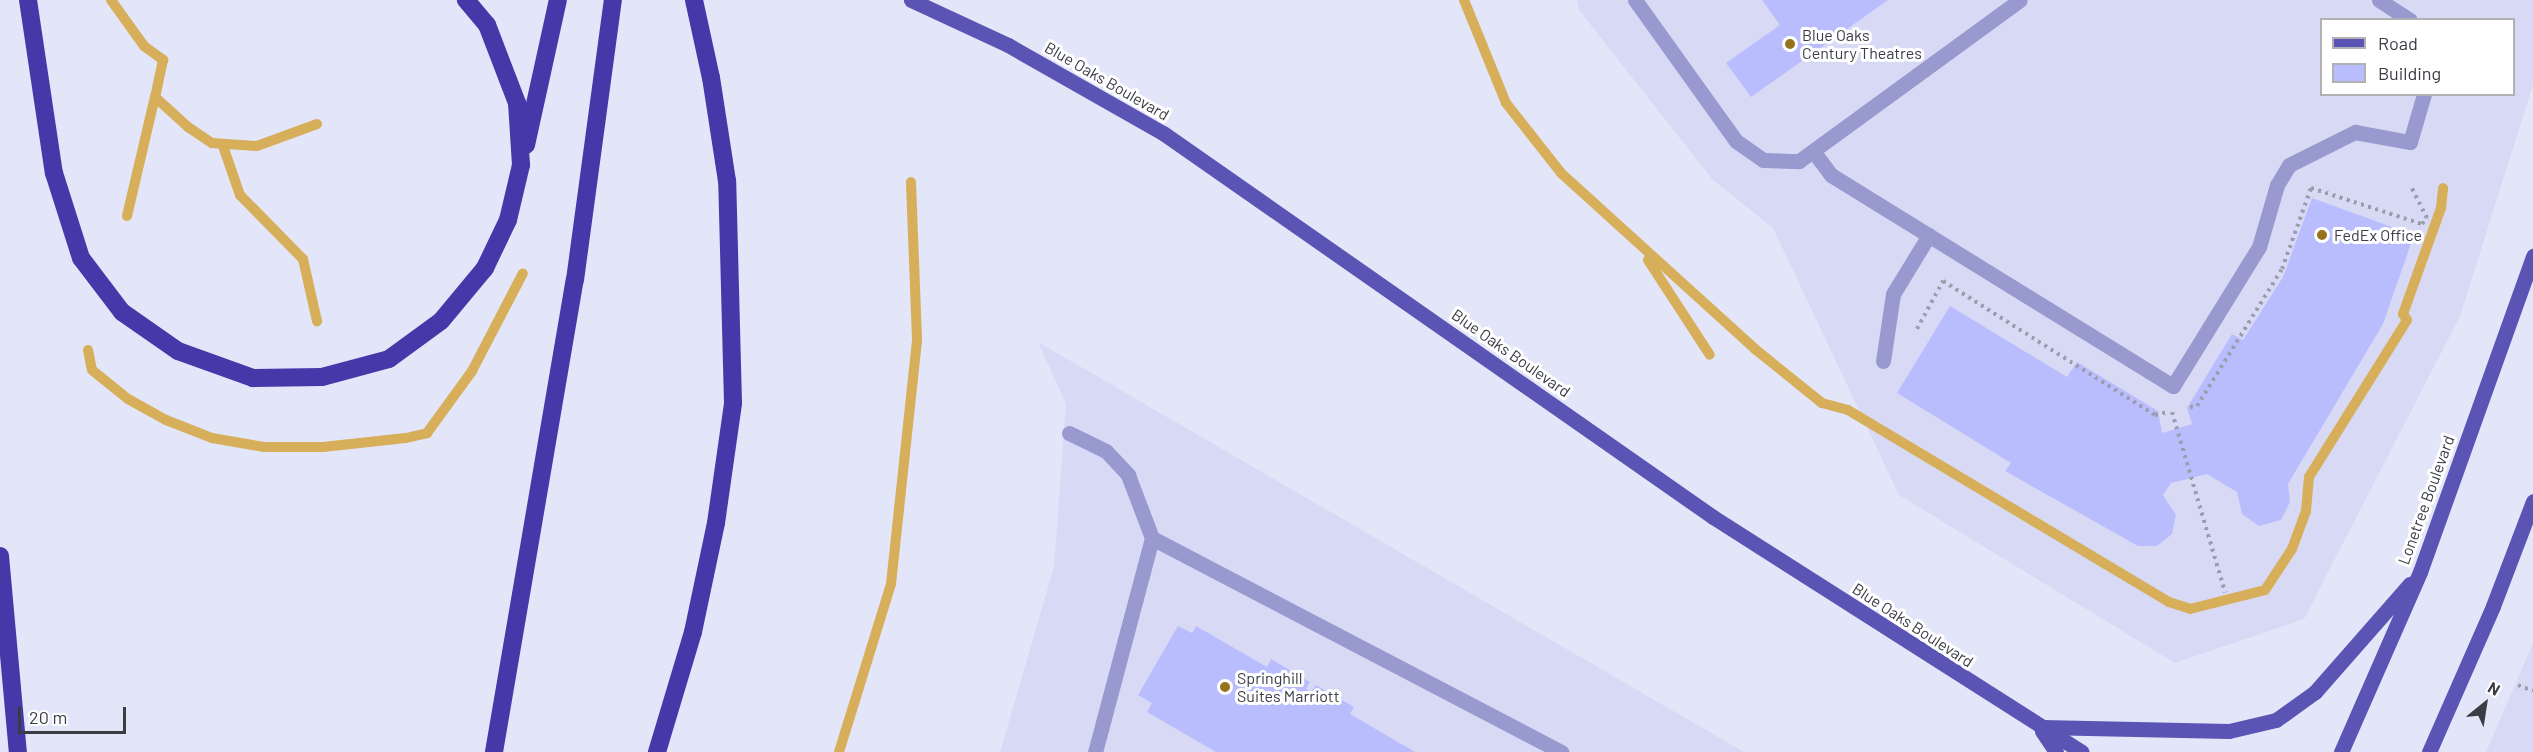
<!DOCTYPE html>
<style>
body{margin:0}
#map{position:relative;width:2533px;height:752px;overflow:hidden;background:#e3e5f9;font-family:Barlow,sans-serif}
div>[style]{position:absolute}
.built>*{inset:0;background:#d8daf5}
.stream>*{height:10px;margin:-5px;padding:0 5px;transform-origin:5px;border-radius:5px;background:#d7ae5a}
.building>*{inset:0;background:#babdfd}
.path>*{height:4px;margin-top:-2px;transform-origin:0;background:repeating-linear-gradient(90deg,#9c9dac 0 3px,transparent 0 7.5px)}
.minor>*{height:15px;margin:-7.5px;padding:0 7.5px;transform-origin:7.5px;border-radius:7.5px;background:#9799cf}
.major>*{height:15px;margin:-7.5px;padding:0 7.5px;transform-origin:7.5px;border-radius:7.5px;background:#5a54b4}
.highway>*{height:18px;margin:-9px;padding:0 9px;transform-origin:9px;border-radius:9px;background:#4737a9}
.dots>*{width:16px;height:16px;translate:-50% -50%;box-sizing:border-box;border:3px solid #fff;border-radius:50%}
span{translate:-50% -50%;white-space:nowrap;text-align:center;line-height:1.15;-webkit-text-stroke:6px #fff;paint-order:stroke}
.poi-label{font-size:16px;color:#3b3c44}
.left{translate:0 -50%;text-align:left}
.street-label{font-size:16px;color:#3b3c44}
.legend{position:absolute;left:2320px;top:18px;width:195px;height:78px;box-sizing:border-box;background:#fff;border:2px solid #b1b1b4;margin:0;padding:8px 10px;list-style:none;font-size:18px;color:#3b3c44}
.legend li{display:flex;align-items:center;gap:12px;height:30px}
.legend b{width:30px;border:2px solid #b1b1b4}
.north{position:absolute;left:2455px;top:674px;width:60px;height:60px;-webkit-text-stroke:4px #fff;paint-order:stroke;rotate:30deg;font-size:16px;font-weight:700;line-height:24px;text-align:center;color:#3b3c44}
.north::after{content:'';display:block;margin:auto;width:21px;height:27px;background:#3b3c44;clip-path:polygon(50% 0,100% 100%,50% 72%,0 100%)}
.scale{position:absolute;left:18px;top:707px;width:108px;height:27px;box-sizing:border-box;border:3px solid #3b3c44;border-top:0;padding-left:8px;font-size:18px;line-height:21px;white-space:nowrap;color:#3b3c44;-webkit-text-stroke:4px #fff;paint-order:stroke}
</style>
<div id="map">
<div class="built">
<div style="clip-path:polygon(evenodd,1577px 0,2533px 0,2533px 85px,2460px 316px,2304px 619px,2175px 663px,1899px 495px,1773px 228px,1712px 179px,1579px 10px,1577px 0,2322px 20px,2514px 20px,2514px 94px,2322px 94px,2322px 20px)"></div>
<div style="clip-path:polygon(1038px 342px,1744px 752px,1000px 752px,1054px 567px,1066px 404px)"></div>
<div style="clip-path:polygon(2533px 643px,2533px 752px,2486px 752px)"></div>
</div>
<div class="stream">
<div style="left:111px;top:0;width:57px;rotate:54.3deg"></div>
<div style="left:144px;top:46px;width:24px;rotate:36deg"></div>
<div style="left:163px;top:60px;width:38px;rotate:102deg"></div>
<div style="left:155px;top:97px;width:45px;rotate:42.3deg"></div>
<div style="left:188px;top:127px;width:29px;rotate:34deg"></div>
<div style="left:212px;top:143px;width:45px;rotate:3.8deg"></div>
<div style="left:257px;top:146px;width:64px;rotate:-20.1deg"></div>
<div style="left:1464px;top:0;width:111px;rotate:67.8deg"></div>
<div style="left:1506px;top:103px;width:89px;rotate:51.8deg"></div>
<div style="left:1561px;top:173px;width:262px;rotate:42.2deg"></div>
<div style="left:1755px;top:349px;width:86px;rotate:38.9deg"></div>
<div style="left:1822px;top:403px;width:27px;rotate:15deg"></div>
<div style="left:1848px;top:410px;width:374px;rotate:30.9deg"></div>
<div style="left:2169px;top:602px;width:22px;rotate:18deg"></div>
<div style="left:2190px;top:609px;width:77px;rotate:-14.2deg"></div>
<div style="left:2265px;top:590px;width:49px;rotate:-56.6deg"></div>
<div style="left:2292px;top:549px;width:40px;rotate:-69.8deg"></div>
<div style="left:2306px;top:511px;width:34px;rotate:-85deg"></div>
<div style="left:2309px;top:477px;width:185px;rotate:-58deg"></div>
<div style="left:2407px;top:320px;width:7px;rotate:-124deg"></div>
<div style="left:2403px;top:314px;width:113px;rotate:-70.3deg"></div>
<div style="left:2441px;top:208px;width:20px;rotate:-84deg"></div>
<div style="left:223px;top:146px;width:52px;rotate:70.9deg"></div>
<div style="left:240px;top:195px;width:90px;rotate:45.5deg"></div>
<div style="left:303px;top:259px;width:64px;rotate:77.3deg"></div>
<div style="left:127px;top:216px;width:122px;rotate:-76.8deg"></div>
<div style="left:1648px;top:260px;width:113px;rotate:56.9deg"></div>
<div style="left:88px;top:350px;width:20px;rotate:79deg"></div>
<div style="left:92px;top:370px;width:46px;rotate:38.9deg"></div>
<div style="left:128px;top:399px;width:43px;rotate:28.9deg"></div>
<div style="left:166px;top:420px;width:49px;rotate:21.4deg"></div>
<div style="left:212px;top:438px;width:53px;rotate:9.8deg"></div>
<div style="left:264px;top:447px;width:59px"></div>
<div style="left:323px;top:447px;width:83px;rotate:-6.2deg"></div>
<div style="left:406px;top:438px;width:22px;rotate:-13deg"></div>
<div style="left:427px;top:433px;width:77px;rotate:-54deg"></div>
<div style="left:472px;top:371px;width:110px;rotate:-62.5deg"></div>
<div style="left:839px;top:752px;width:176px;rotate:-72.8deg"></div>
<div style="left:891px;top:584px;width:246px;rotate:-83.9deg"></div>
<div style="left:917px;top:339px;width:157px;rotate:-92.2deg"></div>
</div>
<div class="building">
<div style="clip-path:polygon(1762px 0,1888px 0,1751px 97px,1726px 63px,1780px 25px)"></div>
<div style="clip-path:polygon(2312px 198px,2414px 235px,2383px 324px,2288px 484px,2290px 502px,2281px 520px,2259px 526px,2242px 514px,2237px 492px,2207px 474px,2171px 483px,2163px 495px,2176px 515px,2172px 534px,2157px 546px,2138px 546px,2005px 471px,2011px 463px,1897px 393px,1950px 306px,2067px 377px,2077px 362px,2158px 411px,2162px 433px,2192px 424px,2187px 408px,2232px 334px,2243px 340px,2283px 277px)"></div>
<div style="clip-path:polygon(1178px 626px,1192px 633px,1196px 626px,1267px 667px,1271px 659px,1310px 682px,1306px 689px,1311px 692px,1316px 685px,1354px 707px,1350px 714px,1415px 752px,1216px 752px,1147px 712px,1152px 703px,1138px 695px)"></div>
</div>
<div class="path">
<div style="left:1917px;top:329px;width:55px;rotate:-61.6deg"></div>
<div style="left:1943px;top:281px;width:251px;rotate:32.3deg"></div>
<div style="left:2155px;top:415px;width:13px;rotate:-13deg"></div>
<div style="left:2190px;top:407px;width:7px;rotate:-8deg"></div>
<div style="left:2197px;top:406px;width:161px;rotate:-58.2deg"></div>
<div style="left:2282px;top:269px;width:86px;rotate:-70.3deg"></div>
<div style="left:2311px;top:188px;width:117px;rotate:18deg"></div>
<div style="left:2422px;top:224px;width:8px;rotate:-50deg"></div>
<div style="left:2427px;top:218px;width:36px;rotate:-117deg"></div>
<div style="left:2172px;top:412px;width:188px;rotate:73.6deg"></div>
<div style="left:2518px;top:685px;width:16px;rotate:22deg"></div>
</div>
<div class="minor">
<div style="left:1635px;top:0;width:173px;rotate:54.4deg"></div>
<div style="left:1736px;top:141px;width:33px;rotate:35deg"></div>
<div style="left:1763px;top:160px;width:36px;rotate:2deg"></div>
<div style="left:1799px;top:161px;width:273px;rotate:-36.1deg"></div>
<div style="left:2379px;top:0;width:37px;rotate:33deg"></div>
<div style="left:1813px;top:151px;width:30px;rotate:53deg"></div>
<div style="left:1831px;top:175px;width:402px;rotate:31.7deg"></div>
<div style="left:2173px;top:386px;width:163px;rotate:-58.3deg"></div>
<div style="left:2259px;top:247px;width:65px;rotate:-73.8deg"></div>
<div style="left:2277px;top:185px;width:23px;rotate:-59deg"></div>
<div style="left:2289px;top:165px;width:74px;rotate:-26.6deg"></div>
<div style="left:2355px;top:132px;width:56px;rotate:10.3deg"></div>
<div style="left:2410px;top:142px;width:50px;rotate:-73.7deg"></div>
<div style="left:1883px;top:361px;width:68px;rotate:-81.5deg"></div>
<div style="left:1893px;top:294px;width:69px;rotate:-58.6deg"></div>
<div style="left:1069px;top:433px;width:41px;rotate:25.9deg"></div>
<div style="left:1106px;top:451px;width:33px;rotate:47deg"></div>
<div style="left:1128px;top:475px;width:67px;rotate:69.1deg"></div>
<div style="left:1152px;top:538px;width:221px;rotate:104.9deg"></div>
<div style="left:1152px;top:538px;width:462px;rotate:27.6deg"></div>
</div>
<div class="major">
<div style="left:911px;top:0;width:107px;rotate:24.9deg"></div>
<div style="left:1008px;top:45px;width:178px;rotate:29.6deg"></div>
<div style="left:1163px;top:133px;width:671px;rotate:34.92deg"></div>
<div style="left:1713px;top:517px;width:437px;rotate:32.5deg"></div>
<div style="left:2041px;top:727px;width:188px;rotate:1.2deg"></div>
<div style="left:2229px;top:731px;width:48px;rotate:-13.2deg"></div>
<div style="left:2276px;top:720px;width:48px;rotate:-35.7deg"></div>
<div style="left:2315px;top:692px;width:144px;rotate:-48.7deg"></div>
<div style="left:2042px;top:731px;width:25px;rotate:56deg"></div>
<div style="left:2341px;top:752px;width:197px;rotate:-66.3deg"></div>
<div style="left:2420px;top:572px;width:336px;rotate:-70.3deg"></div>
<div style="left:2429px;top:752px;width:159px;rotate:-66.3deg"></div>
<div style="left:2493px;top:606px;width:112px;rotate:-69.1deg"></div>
</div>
<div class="highway">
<div style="left:28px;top:0;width:175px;rotate:81.5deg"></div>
<div style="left:54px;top:173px;width:89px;rotate:72.4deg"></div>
<div style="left:81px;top:258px;width:68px;rotate:52.8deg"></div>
<div style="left:122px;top:312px;width:68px;rotate:34.9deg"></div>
<div style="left:178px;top:351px;width:80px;rotate:19.8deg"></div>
<div style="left:253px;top:378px;width:69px;rotate:-0.8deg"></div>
<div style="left:322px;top:377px;width:69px;rotate:-15deg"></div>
<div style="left:389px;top:359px;width:64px;rotate:-36.2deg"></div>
<div style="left:441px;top:321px;width:69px;rotate:-50.3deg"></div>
<div style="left:485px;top:268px;width:53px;rotate:-64.4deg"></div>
<div style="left:508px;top:220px;width:57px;rotate:-76.7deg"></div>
<div style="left:521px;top:165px;width:62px;rotate:-93.7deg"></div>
<div style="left:517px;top:103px;width:84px;rotate:-111deg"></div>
<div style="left:487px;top:25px;width:33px;rotate:-130deg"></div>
<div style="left:526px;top:145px;width:148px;rotate:-77.6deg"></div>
<div style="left:0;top:556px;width:197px;rotate:84.8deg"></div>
<div style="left:494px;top:752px;width:479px;rotate:-80.3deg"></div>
<div style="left:575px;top:280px;width:283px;rotate:-82.3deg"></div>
<div style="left:657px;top:752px;width:125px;rotate:-73.3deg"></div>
<div style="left:693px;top:632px;width:111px;rotate:-78.1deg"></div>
<div style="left:716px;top:523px;width:121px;rotate:-81.9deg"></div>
<div style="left:733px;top:403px;width:222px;rotate:-91.5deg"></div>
<div style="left:727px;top:181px;width:104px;rotate:-98.8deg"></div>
<div style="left:711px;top:78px;width:80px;rotate:-102.3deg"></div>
</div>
<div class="dots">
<div style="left:1790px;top:44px;background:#97721c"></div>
<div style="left:2322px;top:235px;background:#97721c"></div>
<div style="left:1225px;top:687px;background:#97721c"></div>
</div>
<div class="poi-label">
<span class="left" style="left:1802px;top:44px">Blue Oaks<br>Century Theatres</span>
<span class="left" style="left:2334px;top:235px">FedEx Office</span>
<span class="left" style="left:1237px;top:687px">Springhill<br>Suites Marriott</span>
</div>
<div class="street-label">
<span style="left:1107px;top:81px;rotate:30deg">Blue Oaks Boulevard</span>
<span style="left:1511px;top:353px;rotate:35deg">Blue Oaks Boulevard</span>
<span style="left:2426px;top:500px;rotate:-70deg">Lonetree Boulevard</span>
<span style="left:1913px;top:625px;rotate:33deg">Blue Oaks Boulevard</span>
</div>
<ul class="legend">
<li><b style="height:8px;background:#5a54b4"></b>Road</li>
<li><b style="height:16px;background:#babdfd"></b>Building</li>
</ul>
<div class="north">N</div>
<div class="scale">20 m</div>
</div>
